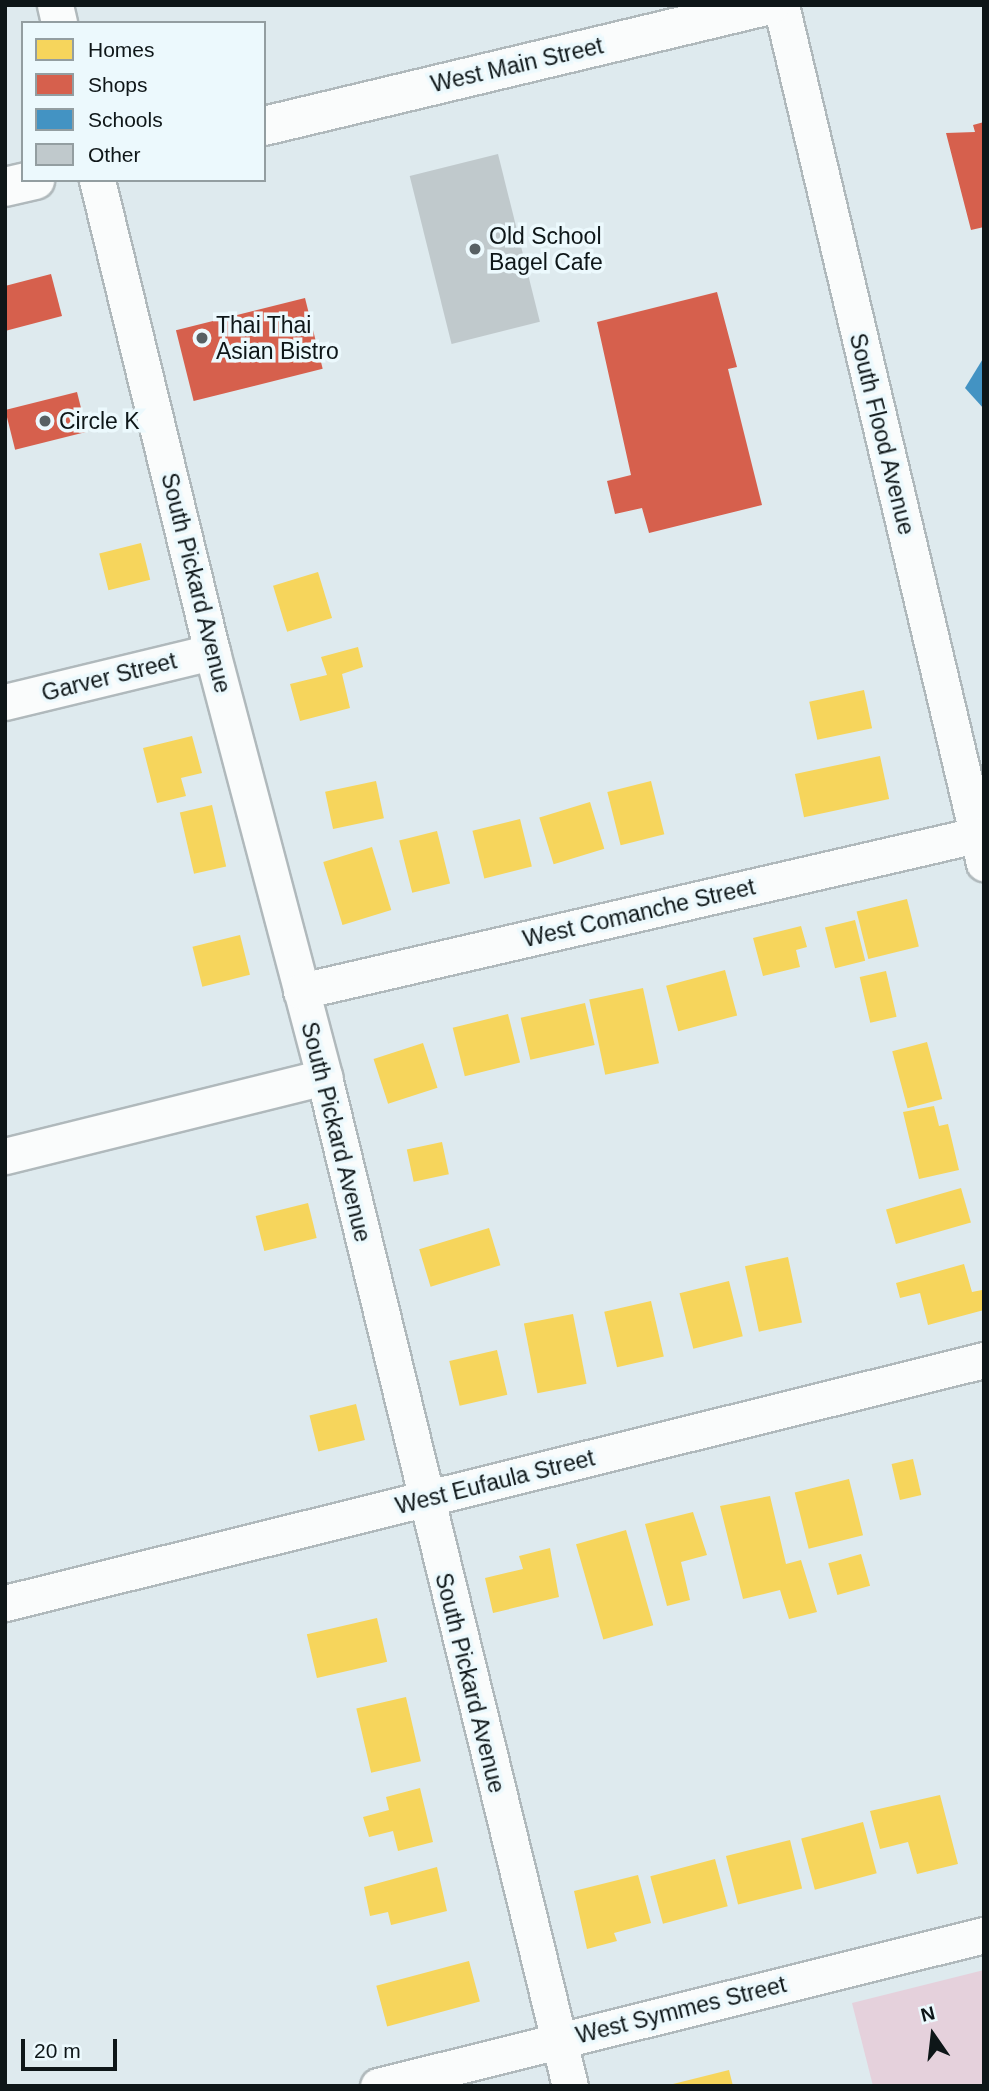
<!DOCTYPE html>
<style>
body{margin:0}
#map{position:relative;width:989px;height:2091px;overflow:hidden;background:#deeaee;font-family:Helvetica,sans-serif}
div>[style]{position:absolute}
.green>*{inset:0;background:#e5d1dc}
.homes>*{inset:0;background:#f6d55c;transform-origin:0 0}
.shops>*{inset:0;background:#d6604d;transform-origin:0 0}
.schools>*{inset:0;background:#4393c3}
.building>*{inset:0;background:#c0c9cc;transform-origin:0 0}
.roads{filter:drop-shadow(2px 0 #b0b9bc) drop-shadow(-2px 0 #b0b9bc) drop-shadow(0 2px #b0b9bc) drop-shadow(0 -2px #b0b9bc)}
.minor>*{height:35px;margin:-17.5px;padding:0 17.5px;transform-origin:17.5px;border-radius:17.5px;background:#fafcfc}
.major>*{height:38px;margin:-19px;padding:0 19px;transform-origin:19px;border-radius:19px;background:#fafcfc}
.dots>*{width:19px;height:19px;translate:-50% -50%;box-sizing:border-box;border:4px solid #ecf9fd;border-radius:50%}
span{translate:-50% -50%;white-space:nowrap;text-align:center;line-height:1.15;-webkit-text-stroke:7px #ecf9fd;paint-order:stroke}
.street-label{font-size:23px;color:#0e1618}
.poi-label{font-size:23px;color:#0e1618}
.left{translate:0 -50%;text-align:left}
.frame{position:absolute;inset:0;border:7px solid #0e1618;pointer-events:none}
.legend{position:absolute;left:21px;top:21px;width:245px;height:161px;box-sizing:border-box;background:#ecf9fd;border:2px solid #939ea1;margin:0;padding:9px 12px;list-style:none;font-size:21px;color:#0e1618}
.legend li{display:flex;align-items:center;gap:14px;height:35px}
.legend b{width:35px;border:2px solid #939ea1}
.north{position:absolute;left:898px;top:2000px;width:70px;height:70px;-webkit-text-stroke:5px #ecf9fd;paint-order:stroke;rotate:346deg;font-size:19px;font-weight:700;line-height:28px;text-align:center;color:#0e1618}
.north::after{content:'';display:block;margin:auto;width:24px;height:32px;background:#0e1618;clip-path:polygon(50% 0,100% 100%,50% 72%,0 100%)}
.scale{position:absolute;left:21px;top:2039px;width:96px;height:32px;box-sizing:border-box;border:4px solid #0e1618;border-top:0;padding-left:9px;font-size:21px;line-height:24px;white-space:nowrap;color:#0e1618;-webkit-text-stroke:5px #ecf9fd;paint-order:stroke}
</style>
<div id="map">
<div class="green">
<div style="clip-path:polygon(984px 1970px,984px 2086px,873px 2086px,852px 2003px)"></div>
</div>
<div class="homes">
<div style="left:141px;top:543px;width:38px;height:43px;rotate:76deg"></div>
<div style="left:318px;top:572px;width:48px;height:47px;rotate:73deg"></div>
<div style="clip-path:polygon(358px 647px,363px 667px,342px 674px,350px 708px,300px 721px,290px 684px,327px 675px,321px 657px)"></div>
<div style="left:864px;top:690px;width:39px;height:56px;rotate:78deg"></div>
<div style="clip-path:polygon(192px 736px,202px 773px,181px 778px,186px 796px,157px 803px,143px 748px)"></div>
<div style="left:880px;top:756px;width:44px;height:87px;rotate:78deg"></div>
<div style="left:376px;top:781px;width:38px;height:52px;rotate:78deg"></div>
<div style="left:651px;top:781px;width:55px;height:45px;rotate:76deg"></div>
<div style="left:590px;top:802px;width:49px;height:53px;rotate:73deg"></div>
<div style="left:212px;top:805px;width:63px;height:33px;rotate:77deg"></div>
<div style="left:520px;top:819px;width:49px;height:49px;rotate:76deg"></div>
<div style="left:437px;top:831px;width:54px;height:39px;rotate:76deg"></div>
<div style="left:372px;top:847px;width:66px;height:51px;rotate:73deg"></div>
<div style="left:907px;top:899px;width:49px;height:52px;rotate:76deg"></div>
<div style="left:855px;top:920px;width:42px;height:31px;rotate:76deg"></div>
<div style="clip-path:polygon(801px 926px,807px 947px,796px 950px,800px 967px,763px 976px,753px 938px)"></div>
<div style="left:240px;top:935px;width:41px;height:49px;rotate:76deg"></div>
<div style="left:725px;top:970px;width:47px;height:61px;rotate:75deg"></div>
<div style="left:886px;top:971px;width:47px;height:27px;rotate:77deg"></div>
<div style="left:643px;top:988px;width:77px;height:55px;rotate:78deg"></div>
<div style="left:585px;top:1003px;width:43px;height:66px;rotate:77deg"></div>
<div style="left:508px;top:1014px;width:50px;height:57px;rotate:76deg"></div>
<div style="left:927px;top:1042px;width:59px;height:36px;rotate:75deg"></div>
<div style="left:423px;top:1043px;width:47px;height:52px;rotate:72deg"></div>
<div style="clip-path:polygon(934px 1106px,939px 1126px,948px 1124px,959px 1170px,919px 1179px,903px 1112px)"></div>
<div style="left:442px;top:1142px;width:33px;height:36px;rotate:78deg"></div>
<div style="left:961px;top:1188px;width:36px;height:78px;rotate:74deg"></div>
<div style="left:308px;top:1203px;width:36px;height:54px;rotate:76deg"></div>
<div style="left:489px;top:1228px;width:39px;height:73px;rotate:73deg"></div>
<div style="left:788px;top:1257px;width:67px;height:44px;rotate:78deg"></div>
<div style="clip-path:polygon(964px 1264px,972px 1292px,982px 1290px,984px 1310px,928px 1325px,920px 1293px,900px 1298px,896px 1283px)"></div>
<div style="left:729px;top:1281px;width:57px;height:51px;rotate:76deg"></div>
<div style="left:651px;top:1301px;width:57px;height:48px;rotate:77deg"></div>
<div style="left:573px;top:1314px;width:71px;height:50px;rotate:79deg"></div>
<div style="left:497px;top:1350px;width:46px;height:49px;rotate:77deg"></div>
<div style="left:356px;top:1404px;width:37px;height:48px;rotate:76deg"></div>
<div style="left:913px;top:1459px;width:37px;height:22px;rotate:77deg"></div>
<div style="left:849px;top:1479px;width:58px;height:56px;rotate:76deg"></div>
<div style="clip-path:polygon(770px 1496px,786px 1564px,801px 1560px,817px 1612px,789px 1619px,780px 1590px,743px 1599px,720px 1506px)"></div>
<div style="clip-path:polygon(693px 1512px,707px 1555px,681px 1562px,690px 1600px,667px 1606px,645px 1524px)"></div>
<div style="left:626px;top:1530px;width:99px;height:52px;rotate:74deg"></div>
<div style="clip-path:polygon(550px 1548px,559px 1597px,493px 1613px,485px 1578px,523px 1569px,519px 1556px)"></div>
<div style="left:861px;top:1554px;width:33px;height:34px;rotate:74deg"></div>
<div style="left:377px;top:1618px;width:45px;height:72px;rotate:77deg"></div>
<div style="left:406px;top:1697px;width:66px;height:51px;rotate:77deg"></div>
<div style="clip-path:polygon(420px 1788px,433px 1842px,398px 1851px,393px 1831px,369px 1837px,363px 1817px,389px 1810px,386px 1797px)"></div>
<div style="clip-path:polygon(940px 1795px,958px 1864px,917px 1874px,908px 1842px,880px 1849px,870px 1811px)"></div>
<div style="left:863px;top:1822px;width:53px;height:64px;rotate:75deg"></div>
<div style="left:790px;top:1840px;width:50px;height:66px;rotate:76deg"></div>
<div style="left:715px;top:1859px;width:49px;height:67px;rotate:75deg"></div>
<div style="clip-path:polygon(437px 1867px,447px 1911px,391px 1925px,388px 1912px,370px 1916px,364px 1887px)"></div>
<div style="clip-path:polygon(638px 1875px,651px 1923px,614px 1933px,617px 1941px,587px 1949px,574px 1891px)"></div>
<div style="left:469px;top:1961px;width:42px;height:96px;rotate:75deg"></div>
<div style="clip-path:polygon(729px 2070px,733px 2086px,669px 2086px,669px 2085px)"></div>
</div>
<div class="shops">
<div style="clip-path:polygon(984px 122px,984px 227px,971px 230px,946px 133px,975px 132px,973px 125px)"></div>
<div style="clip-path:polygon(51px 274px,62px 316px,5px 331px,5px 286px)"></div>
<div style="clip-path:polygon(717px 292px,737px 367px,728px 369px,762px 505px,649px 533px,642px 508px,615px 514px,607px 481px,631px 475px,597px 322px)"></div>
<div style="left:305px;top:298px;width:73px;height:133px;rotate:76deg"></div>
<div style="left:77px;top:392px;width:41px;height:74px;rotate:76deg"></div>
</div>
<div class="schools">
<div style="clip-path:polygon(984px 357px,984px 409px,965px 388px)"></div>
</div>
<div class="building">
<div style="left:498px;top:154px;width:173px;height:91px;rotate:76deg"></div>
</div>
<div class="roads">
<div class="minor">
<div style="left:55px;top:5px;width:18px;rotate:77deg"></div>
<div style="left:781px;top:5px;width:882px;rotate:76.69deg"></div>
<div style="left:97px;top:180px;width:486px;rotate:76.3deg"></div>
<div style="left:212px;top:652px;width:440px;rotate:75.2deg"></div>
<div style="left:324px;top:1077px;width:1039px;rotate:76.3deg"></div>
<div style="left:5px;top:702px;width:213px;rotate:-13.6deg"></div>
<div style="left:301px;top:991px;width:693px;rotate:-13.01deg"></div>
<div style="left:5px;top:1156px;width:329px;rotate:-13.9deg"></div>
<div style="left:5px;top:1603px;width:1009px;rotate:-13.94deg"></div>
<div style="left:378px;top:2086px;width:625px;rotate:-13.99deg"></div>
</div>
<div class="major">
<div style="left:264px;top:126px;width:520px;rotate:-13.45deg"></div>
<div style="left:5px;top:187px;width:31px;rotate:-13deg"></div>
</div>
</div>
<div class="dots">
<div style="left:475px;top:249px;background:#576063"></div>
<div style="left:202px;top:338px;background:#576063"></div>
<div style="left:45px;top:421px;background:#576063"></div>
</div>
<div class="street-label">
<span style="left:517px;top:65px;rotate:-13deg">West Main Street</span>
<span style="left:882px;top:434px;rotate:76deg">South Flood Avenue</span>
<span style="left:196px;top:583px;rotate:76deg">South Pickard Avenue</span>
<span style="left:109px;top:677px;rotate:-14deg">Garver Street</span>
<span style="left:639px;top:913px;rotate:-13deg">West Comanche Street</span>
<span style="left:336px;top:1132px;rotate:76deg">South Pickard Avenue</span>
<span style="left:495px;top:1482px;rotate:-14deg">West Eufaula Street</span>
<span style="left:470px;top:1683px;rotate:76deg">South Pickard Avenue</span>
<span style="left:681px;top:2010px;rotate:-14deg">West Symmes Street</span>
</div>
<div class="poi-label">
<span class="left" style="left:489px;top:249px">Old School<br>Bagel Cafe</span>
<span class="left" style="left:216px;top:338px">Thai Thai<br>Asian Bistro</span>
<span class="left" style="left:59px;top:421px">Circle K</span>
</div>
<div class="frame"></div>
<ul class="legend">
<li><b style="height:19px;background:#f6d55c"></b>Homes</li>
<li><b style="height:19px;background:#d6604d"></b>Shops</li>
<li><b style="height:19px;background:#4393c3"></b>Schools</li>
<li><b style="height:19px;background:#c0c9cc"></b>Other</li>
</ul>
<div class="north">N</div>
<div class="scale">20 m</div>
</div>
